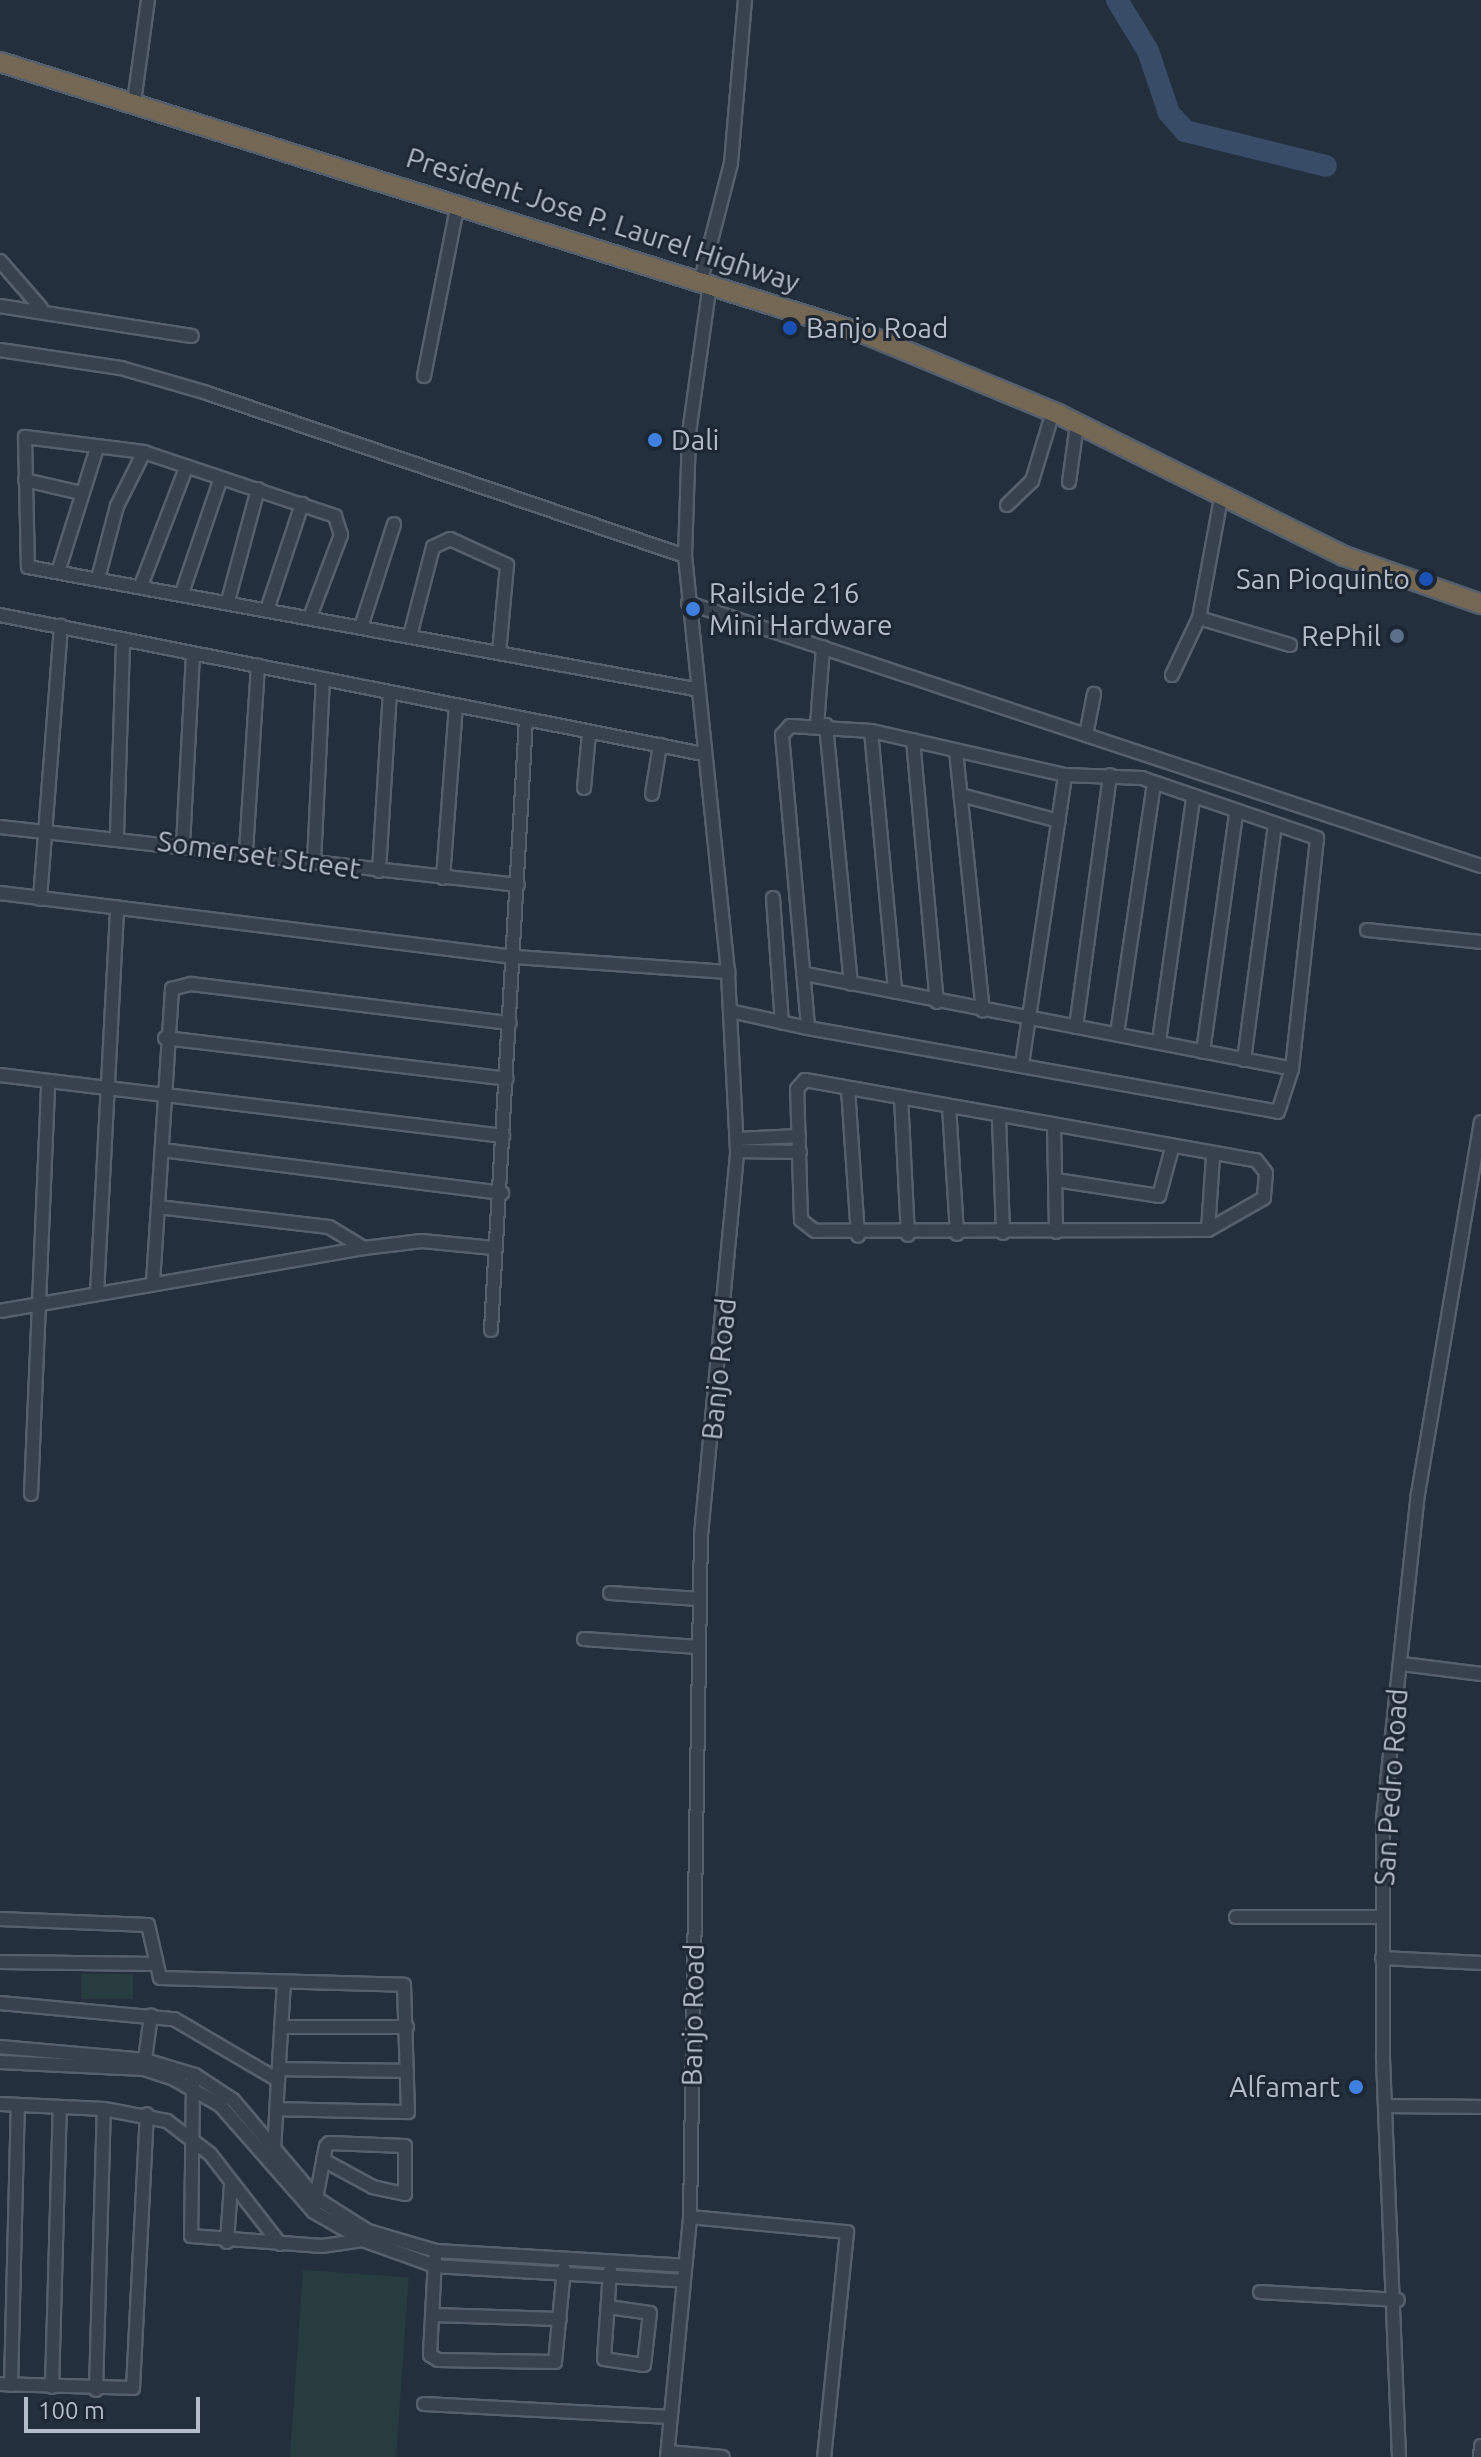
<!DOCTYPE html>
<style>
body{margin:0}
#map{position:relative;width:1481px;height:2457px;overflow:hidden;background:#242f3e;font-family:Ubuntu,sans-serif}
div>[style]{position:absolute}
.green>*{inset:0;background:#263c3f;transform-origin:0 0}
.river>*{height:22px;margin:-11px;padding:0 11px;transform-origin:11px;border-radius:11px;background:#394c67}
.roads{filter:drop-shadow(2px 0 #565f6c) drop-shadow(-2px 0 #565f6c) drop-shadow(0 2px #565f6c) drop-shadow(0 -2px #565f6c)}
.minor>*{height:12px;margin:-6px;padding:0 6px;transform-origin:6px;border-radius:6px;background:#38414e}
.highway>*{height:18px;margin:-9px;padding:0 9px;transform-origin:9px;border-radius:9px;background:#746855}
.dots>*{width:22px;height:22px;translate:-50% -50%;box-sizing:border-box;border:4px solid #1d2633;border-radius:50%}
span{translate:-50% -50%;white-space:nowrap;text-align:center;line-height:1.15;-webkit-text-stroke:6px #1d2633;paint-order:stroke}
.street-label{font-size:28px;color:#b4bcc9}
.poi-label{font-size:28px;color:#b4bcc9}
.left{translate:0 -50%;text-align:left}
.right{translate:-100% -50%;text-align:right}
.scale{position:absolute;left:24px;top:2397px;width:176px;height:36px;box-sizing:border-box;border:4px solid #b4bcc9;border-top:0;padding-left:10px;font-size:24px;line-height:28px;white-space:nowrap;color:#b4bcc9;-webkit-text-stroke:6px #1d2633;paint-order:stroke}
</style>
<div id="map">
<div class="green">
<div style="left:81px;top:1974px;width:52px;height:25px"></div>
<div style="left:303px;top:2270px;width:106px;height:188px;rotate:4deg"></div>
</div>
<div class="river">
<div style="left:1117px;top:0;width:60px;rotate:58.7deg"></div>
<div style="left:1148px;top:51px;width:65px;rotate:71.3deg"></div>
<div style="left:1169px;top:113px;width:24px;rotate:48deg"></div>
<div style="left:1185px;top:131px;width:145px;rotate:13.9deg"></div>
</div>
<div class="roads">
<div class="minor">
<div style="left:134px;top:102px;width:103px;rotate:-82.2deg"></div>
<div style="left:0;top:261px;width:62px;rotate:48.9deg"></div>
<div style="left:701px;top:280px;width:121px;rotate:-75.6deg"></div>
<div style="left:731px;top:163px;width:164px;rotate:-85.1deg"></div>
<div style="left:0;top:306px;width:194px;rotate:8.9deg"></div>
<div style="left:0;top:350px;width:122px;rotate:8.5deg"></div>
<div style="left:121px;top:368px;width:90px;rotate:16.2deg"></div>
<div style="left:207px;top:393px;width:505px;rotate:18.83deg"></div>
<div style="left:424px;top:376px;width:176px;rotate:-78.9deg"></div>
<div style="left:25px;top:480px;width:57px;rotate:13.1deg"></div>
<div style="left:1069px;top:482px;width:59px;rotate:-82.1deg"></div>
<div style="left:1007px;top:505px;width:35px;rotate:-44deg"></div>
<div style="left:1032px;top:481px;width:72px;rotate:-73.1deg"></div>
<div style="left:59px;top:569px;width:124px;rotate:-72.6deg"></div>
<div style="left:99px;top:575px;width:71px;rotate:-75.4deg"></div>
<div style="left:117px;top:506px;width:60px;rotate:-63.4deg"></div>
<div style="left:142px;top:583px;width:123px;rotate:-69.1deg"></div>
<div style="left:182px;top:593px;width:121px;rotate:-71.3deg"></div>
<div style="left:228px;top:601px;width:116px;rotate:-75deg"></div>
<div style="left:688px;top:603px;width:835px;rotate:18.35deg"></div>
<div style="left:267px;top:610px;width:112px;rotate:-71.7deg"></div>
<div style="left:0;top:615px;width:717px;rotate:11.18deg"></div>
<div style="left:310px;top:617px;width:88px;rotate:-69.3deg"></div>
<div style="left:341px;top:535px;width:20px;rotate:-108deg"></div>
<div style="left:335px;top:516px;width:201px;rotate:-161.5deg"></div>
<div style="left:144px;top:452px;width:120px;rotate:-172.8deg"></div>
<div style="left:25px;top:437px;width:130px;rotate:88.7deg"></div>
<div style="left:28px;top:567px;width:678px;rotate:10.37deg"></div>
<div style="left:1199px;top:618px;width:95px;rotate:16.5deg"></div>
<div style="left:361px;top:627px;width:108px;rotate:-72.2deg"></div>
<div style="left:410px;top:636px;width:92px;rotate:-75.5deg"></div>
<div style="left:433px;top:547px;width:19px;rotate:-25deg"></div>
<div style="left:450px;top:539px;width:63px;rotate:24.5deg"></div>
<div style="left:507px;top:565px;width:88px;rotate:95.2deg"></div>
<div style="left:1172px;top:675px;width:63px;rotate:-64.7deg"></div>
<div style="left:1199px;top:618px;width:122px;rotate:-79.6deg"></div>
<div style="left:817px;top:725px;width:78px;rotate:-85.6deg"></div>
<div style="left:826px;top:725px;width:260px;rotate:84.5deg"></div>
<div style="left:871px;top:731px;width:262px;rotate:84.7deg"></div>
<div style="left:1086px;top:735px;width:42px;rotate:-79deg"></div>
<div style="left:913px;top:740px;width:263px;rotate:84.8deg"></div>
<div style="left:956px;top:751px;width:261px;rotate:84.1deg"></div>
<div style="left:584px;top:788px;width:55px;rotate:-84.8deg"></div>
<div style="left:652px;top:794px;width:50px;rotate:-80.7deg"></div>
<div style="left:961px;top:795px;width:101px;rotate:14.9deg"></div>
<div style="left:0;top:827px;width:521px;rotate:6.39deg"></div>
<div style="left:117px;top:835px;width:195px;rotate:-88.2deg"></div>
<div style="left:183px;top:845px;width:190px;rotate:-87deg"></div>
<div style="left:246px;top:851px;width:186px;rotate:-86.3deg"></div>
<div style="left:314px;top:862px;width:183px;rotate:-87.2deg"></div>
<div style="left:379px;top:871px;width:178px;rotate:-86.5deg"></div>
<div style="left:443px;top:878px;width:173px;rotate:-85.7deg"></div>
<div style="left:0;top:893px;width:518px;rotate:7.1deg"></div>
<div style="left:514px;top:957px;width:215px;rotate:4deg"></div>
<div style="left:773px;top:898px;width:125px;rotate:85.9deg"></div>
<div style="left:40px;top:899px;width:274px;rotate:-85.6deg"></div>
<div style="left:1367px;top:930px;width:115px;rotate:6deg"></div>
<div style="left:805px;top:974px;width:496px;rotate:11deg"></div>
<div style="left:730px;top:1011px;width:80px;rotate:12.3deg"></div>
<div style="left:808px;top:1028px;width:477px;rotate:10.1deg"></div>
<div style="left:1278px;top:1112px;width:45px;rotate:-72deg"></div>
<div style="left:1292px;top:1069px;width:232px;rotate:-83.8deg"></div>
<div style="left:1317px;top:838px;width:185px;rotate:-161.1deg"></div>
<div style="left:1142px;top:778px;width:77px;rotate:-177.8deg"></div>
<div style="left:1065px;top:775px;width:199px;rotate:-167.2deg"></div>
<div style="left:871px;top:731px;width:81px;rotate:-176.5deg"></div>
<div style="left:790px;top:726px;width:12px;rotate:132deg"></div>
<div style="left:782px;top:735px;width:294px;rotate:84.9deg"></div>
<div style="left:1076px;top:1027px;width:254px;rotate:-82.3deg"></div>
<div style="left:1117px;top:1034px;width:253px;rotate:-81.6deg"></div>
<div style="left:165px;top:1038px;width:344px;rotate:6.8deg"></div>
<div style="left:1159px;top:1041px;width:244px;rotate:-82deg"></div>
<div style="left:1203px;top:1052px;width:240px;rotate:-82.1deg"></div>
<div style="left:1244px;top:1060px;width:236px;rotate:-82.5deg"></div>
<div style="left:1022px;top:1064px;width:292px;rotate:-81.5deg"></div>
<div style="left:0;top:1075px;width:507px;rotate:6.91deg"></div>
<div style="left:805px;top:1080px;width:458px;rotate:10.1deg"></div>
<div style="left:1256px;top:1160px;width:16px;rotate:52deg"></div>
<div style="left:1266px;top:1173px;width:25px;rotate:95deg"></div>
<div style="left:1264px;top:1198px;width:64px;rotate:150.3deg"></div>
<div style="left:1208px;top:1230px;width:393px;rotate:179.9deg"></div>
<div style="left:815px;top:1231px;width:18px;rotate:-142deg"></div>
<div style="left:801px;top:1220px;width:131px;rotate:-91.7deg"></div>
<div style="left:797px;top:1089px;width:12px;rotate:-48deg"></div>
<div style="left:848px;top:1089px;width:147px;rotate:86.1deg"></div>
<div style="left:901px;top:1097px;width:138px;rotate:87.1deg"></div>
<div style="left:949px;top:1106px;width:128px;rotate:86.4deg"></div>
<div style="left:999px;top:1118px;width:115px;rotate:88deg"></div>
<div style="left:1054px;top:1125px;width:107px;rotate:88.9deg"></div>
<div style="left:737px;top:1139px;width:62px;rotate:-2.8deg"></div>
<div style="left:162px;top:1150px;width:343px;rotate:7.2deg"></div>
<div style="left:737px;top:1151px;width:63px;rotate:0.9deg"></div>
<div style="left:1056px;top:1180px;width:104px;rotate:8.8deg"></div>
<div style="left:1159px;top:1196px;width:50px;rotate:-74.8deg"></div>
<div style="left:158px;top:1207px;width:172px;rotate:6.7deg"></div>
<div style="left:329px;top:1227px;width:41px;rotate:31deg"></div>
<div style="left:1208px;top:1230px;width:74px;rotate:-86.1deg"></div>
<div style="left:153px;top:1283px;width:295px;rotate:-86.3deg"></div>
<div style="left:172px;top:989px;width:20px;rotate:-15deg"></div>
<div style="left:191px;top:984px;width:321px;rotate:7deg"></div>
<div style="left:97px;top:1293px;width:386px;rotate:-87deg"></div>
<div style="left:0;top:1311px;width:369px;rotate:-9.8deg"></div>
<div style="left:364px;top:1248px;width:58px;rotate:-6.9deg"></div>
<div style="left:422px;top:1241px;width:72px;rotate:5.6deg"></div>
<div style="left:491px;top:1330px;width:611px;rotate:-86.72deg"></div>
<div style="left:31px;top:1494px;width:413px;rotate:-87.6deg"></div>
<div style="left:610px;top:1593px;width:89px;rotate:3.9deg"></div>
<div style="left:584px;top:1639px;width:114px;rotate:4deg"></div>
<div style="left:1402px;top:1664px;width:80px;rotate:7.2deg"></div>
<div style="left:1236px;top:1917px;width:146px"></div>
<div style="left:0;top:1919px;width:148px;rotate:2.3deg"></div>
<div style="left:148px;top:1925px;width:54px;rotate:77.2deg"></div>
<div style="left:160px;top:1978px;width:244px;rotate:1.6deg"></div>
<div style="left:404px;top:1985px;width:127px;rotate:88.2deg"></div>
<div style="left:408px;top:2112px;width:131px;rotate:-178.7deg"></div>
<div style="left:1382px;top:1958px;width:99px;rotate:2.9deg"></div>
<div style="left:0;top:1962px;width:155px;rotate:0.7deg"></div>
<div style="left:0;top:2003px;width:175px;rotate:5.3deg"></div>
<div style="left:174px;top:2019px;width:121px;rotate:30.4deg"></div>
<div style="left:278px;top:2080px;width:98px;rotate:-86.5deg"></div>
<div style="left:281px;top:2027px;width:126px"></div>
<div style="left:0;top:2047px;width:146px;rotate:5.1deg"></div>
<div style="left:145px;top:2060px;width:52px;rotate:16.7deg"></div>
<div style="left:195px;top:2075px;width:45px;rotate:33.3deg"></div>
<div style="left:233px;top:2100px;width:128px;rotate:49.7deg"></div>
<div style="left:316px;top:2198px;width:62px;rotate:32.4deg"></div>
<div style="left:368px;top:2231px;width:71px;rotate:16.4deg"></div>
<div style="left:436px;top:2251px;width:249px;rotate:3.4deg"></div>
<div style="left:0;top:2062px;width:144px;rotate:2.8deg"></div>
<div style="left:144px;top:2069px;width:29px;rotate:18deg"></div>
<div style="left:172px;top:2078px;width:55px;rotate:29.4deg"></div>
<div style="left:220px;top:2105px;width:142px;rotate:48.7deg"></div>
<div style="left:314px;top:2212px;width:56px;rotate:29.7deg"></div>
<div style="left:363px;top:2240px;width:77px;rotate:19.9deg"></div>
<div style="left:435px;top:2266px;width:249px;rotate:3.4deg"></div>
<div style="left:144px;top:2067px;width:52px;rotate:-82.3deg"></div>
<div style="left:279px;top:2069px;width:128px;rotate:0.9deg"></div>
<div style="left:193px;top:2082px;width:154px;rotate:90.7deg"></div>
<div style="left:191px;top:2236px;width:131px;rotate:4.4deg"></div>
<div style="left:322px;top:2246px;width:41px;rotate:-8.3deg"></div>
<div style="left:0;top:2104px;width:104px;rotate:2.8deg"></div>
<div style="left:104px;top:2109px;width:64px;rotate:10.8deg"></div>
<div style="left:167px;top:2121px;width:54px;rotate:37.5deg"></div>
<div style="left:210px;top:2154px;width:114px;rotate:52.1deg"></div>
<div style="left:1388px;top:2106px;width:93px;rotate:0.6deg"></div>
<div style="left:274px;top:2151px;width:71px;rotate:-86.8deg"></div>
<div style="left:315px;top:2204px;width:59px;rotate:-79.3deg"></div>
<div style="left:326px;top:2146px;width:4px;rotate:-45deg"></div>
<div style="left:329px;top:2143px;width:76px;rotate:2.3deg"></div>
<div style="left:405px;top:2146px;width:48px;rotate:90deg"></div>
<div style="left:405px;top:2194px;width:33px;rotate:-168deg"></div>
<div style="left:373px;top:2187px;width:57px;rotate:-151.6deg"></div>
<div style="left:690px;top:2217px;width:158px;rotate:5.5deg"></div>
<div style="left:847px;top:2232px;width:226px;rotate:95.8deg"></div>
<div style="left:227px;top:2242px;width:57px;rotate:-86deg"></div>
<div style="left:435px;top:2259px;width:96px;rotate:93deg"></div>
<div style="left:430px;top:2355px;width:9px;rotate:32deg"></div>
<div style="left:438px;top:2360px;width:117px;rotate:1deg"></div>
<div style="left:555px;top:2362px;width:93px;rotate:-84.5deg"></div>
<div style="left:1260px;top:2292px;width:138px;rotate:3.3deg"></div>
<div style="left:608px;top:2307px;width:42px;rotate:8.1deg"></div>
<div style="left:650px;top:2313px;width:52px;rotate:96.6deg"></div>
<div style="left:644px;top:2365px;width:40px;rotate:-171.5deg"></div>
<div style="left:604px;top:2359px;width:89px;rotate:-86.1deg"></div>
<div style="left:432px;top:2315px;width:128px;rotate:1.8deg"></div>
<div style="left:0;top:2384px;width:133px;rotate:1.7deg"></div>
<div style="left:133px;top:2388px;width:274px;rotate:-87.1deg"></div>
<div style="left:11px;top:2385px;width:277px;rotate:-88.6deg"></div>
<div style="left:52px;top:2387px;width:279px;rotate:-88.4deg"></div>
<div style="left:96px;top:2390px;width:281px;rotate:-88.4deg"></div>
<div style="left:424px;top:2404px;width:247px;rotate:3deg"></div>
<div style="left:668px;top:2452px;width:55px;rotate:5.2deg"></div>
<div style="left:667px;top:2457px;width:241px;rotate:-84.5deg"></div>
<div style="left:690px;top:2217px;width:682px;rotate:-89.08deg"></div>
<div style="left:701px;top:1535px;width:386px;rotate:-84.6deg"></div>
<div style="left:737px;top:1151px;width:179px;rotate:-92.9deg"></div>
<div style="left:728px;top:972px;width:418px;rotate:-95.9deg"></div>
<div style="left:685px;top:556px;width:123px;rotate:-88.1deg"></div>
<div style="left:689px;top:433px;width:151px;rotate:-82deg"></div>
<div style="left:1399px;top:2457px;width:402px;rotate:-92.3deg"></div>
<div style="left:1383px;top:2055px;width:235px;rotate:-90deg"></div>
<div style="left:1383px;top:1820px;width:328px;rotate:-83.9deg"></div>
<div style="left:1418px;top:1494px;width:377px;rotate:-80.4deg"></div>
<div style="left:1480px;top:2457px;width:11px;rotate:-85deg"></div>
</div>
<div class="highway">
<div style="left:0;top:62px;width:907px;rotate:17.46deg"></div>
<div style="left:865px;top:334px;width:209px;rotate:22.5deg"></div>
<div style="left:1058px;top:414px;width:319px;rotate:26.4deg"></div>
<div style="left:1344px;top:556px;width:145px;rotate:19.3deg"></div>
</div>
</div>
<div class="dots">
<div style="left:790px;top:328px;background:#1a4fb4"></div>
<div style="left:655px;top:440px;background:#3f7fe0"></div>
<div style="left:1426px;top:579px;background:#1a4fb4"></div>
<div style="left:693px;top:609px;background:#3f7fe0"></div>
<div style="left:1397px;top:636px;background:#5c6f8a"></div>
<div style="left:1356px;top:2087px;background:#3f7fe0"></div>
</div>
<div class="street-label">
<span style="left:603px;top:220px;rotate:18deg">President Jose P. Laurel Highway</span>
<span style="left:259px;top:855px;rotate:8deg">Somerset Street</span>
<span style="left:719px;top:1369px;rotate:-84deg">Banjo Road</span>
<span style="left:1391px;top:1787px;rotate:-86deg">San Pedro Road</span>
<span style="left:693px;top:2015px;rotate:-89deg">Banjo Road</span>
</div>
<div class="poi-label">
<span class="left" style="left:806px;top:328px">Banjo Road</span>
<span class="left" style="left:671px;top:440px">Dali</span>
<span class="right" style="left:1410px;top:579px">San Pioquinto</span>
<span class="left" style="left:709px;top:609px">Railside 216<br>Mini Hardware</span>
<span class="right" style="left:1381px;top:636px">RePhil</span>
<span class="right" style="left:1340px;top:2087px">Alfamart</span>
</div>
<div class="scale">100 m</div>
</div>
